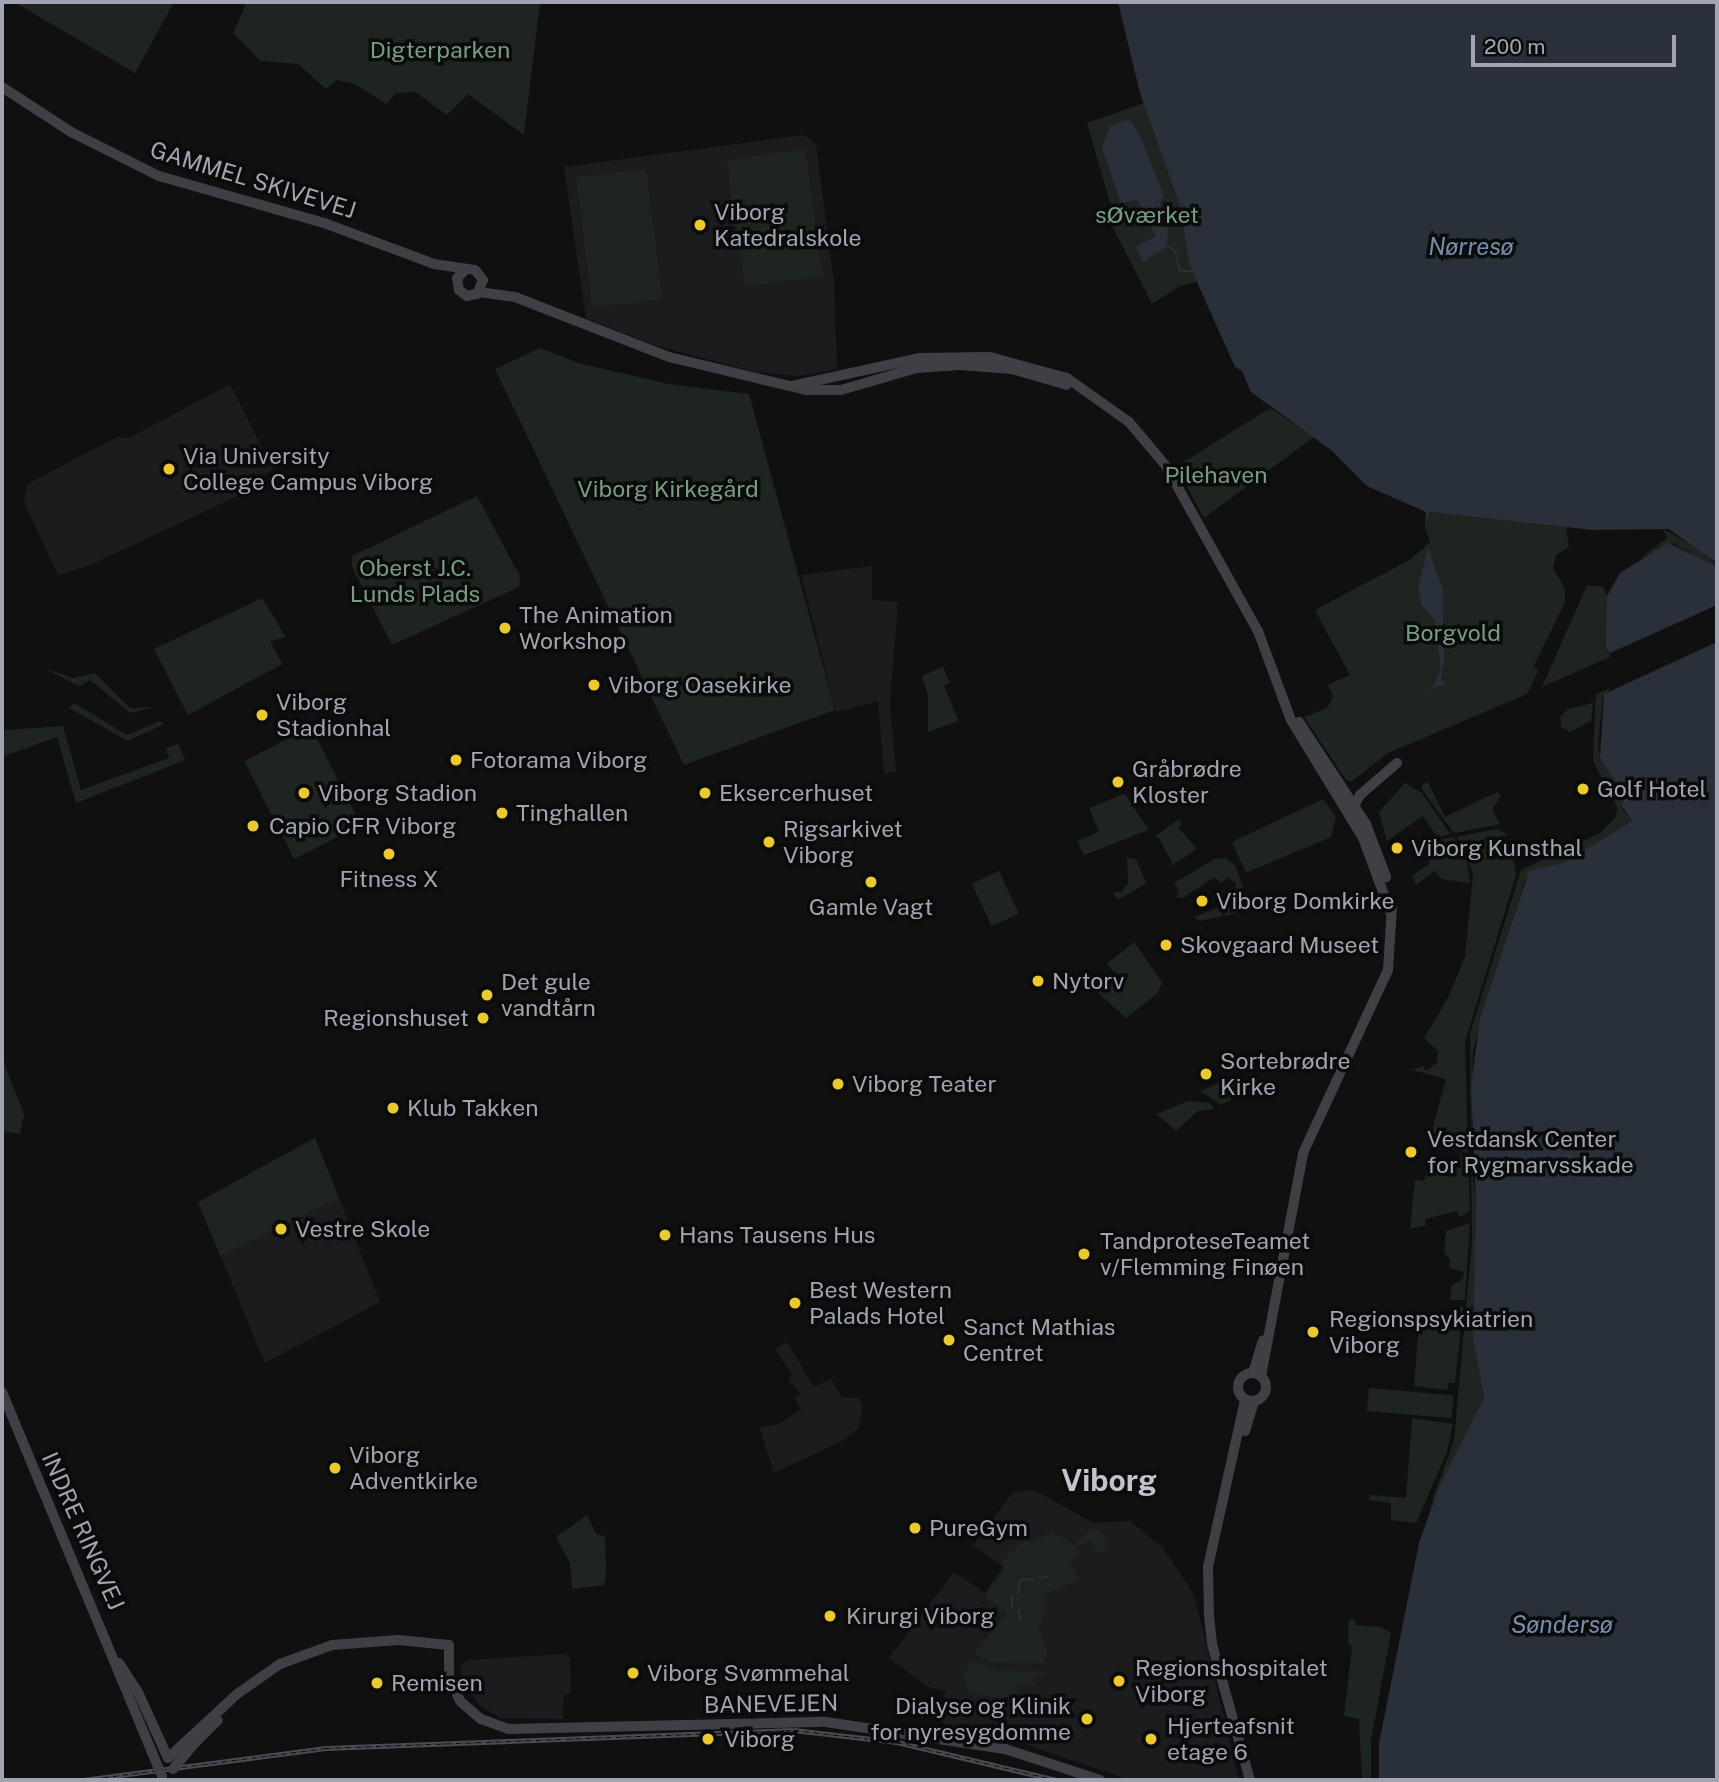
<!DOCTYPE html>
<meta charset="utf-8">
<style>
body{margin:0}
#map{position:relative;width:1719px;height:1782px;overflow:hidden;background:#101011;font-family:"Public Sans",sans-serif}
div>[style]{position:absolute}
.built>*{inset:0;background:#1c1c1e}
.green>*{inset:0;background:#1e2520;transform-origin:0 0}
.water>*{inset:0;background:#2a3039}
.stream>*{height:2px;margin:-1px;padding:0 1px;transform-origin:1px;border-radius:1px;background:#2a3039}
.secondary>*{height:10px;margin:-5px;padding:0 5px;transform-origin:5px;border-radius:5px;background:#3f3f46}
.secondary>.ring{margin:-5px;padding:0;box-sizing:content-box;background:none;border:10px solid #3f3f46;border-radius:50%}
.rail>*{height:4.5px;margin-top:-2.25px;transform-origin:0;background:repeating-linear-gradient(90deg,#0b0b0c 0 5px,#4b4c53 0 10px);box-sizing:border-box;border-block:2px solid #4b4c53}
.secondary-bridge>*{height:10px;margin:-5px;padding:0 5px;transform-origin:5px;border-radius:5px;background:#3f3f46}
.dots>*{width:19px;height:19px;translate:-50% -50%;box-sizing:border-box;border:4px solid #0b0b0c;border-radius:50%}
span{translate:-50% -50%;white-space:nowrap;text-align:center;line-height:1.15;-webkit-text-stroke:7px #0b0b0c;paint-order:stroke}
.park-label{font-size:23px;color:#789c80}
.street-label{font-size:23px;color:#a1a4b1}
.poi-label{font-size:23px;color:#a1a4b1}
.left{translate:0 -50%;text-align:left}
.right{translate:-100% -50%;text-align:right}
.water-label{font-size:24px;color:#788cac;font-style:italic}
.district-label{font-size:30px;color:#c2c3ce;font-weight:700}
.frame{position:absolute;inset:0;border:4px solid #a1a4b1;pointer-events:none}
.scale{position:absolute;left:1471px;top:35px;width:205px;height:32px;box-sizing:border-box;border:4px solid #a1a4b1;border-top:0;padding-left:9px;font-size:21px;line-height:24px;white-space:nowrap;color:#a1a4b1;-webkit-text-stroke:5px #0b0b0c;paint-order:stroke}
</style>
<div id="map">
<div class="built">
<div style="clip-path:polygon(804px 135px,816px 145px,834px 283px,837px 369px,799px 376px,756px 372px,657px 346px,586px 318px,564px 167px)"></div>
<div style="clip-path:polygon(230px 384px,273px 470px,261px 476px,256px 487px,91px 565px,58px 575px,24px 502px,27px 484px,117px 437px,129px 438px)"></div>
<div style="clip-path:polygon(872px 566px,872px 600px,898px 602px,890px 704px,896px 771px,884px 774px,878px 701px,836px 712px,801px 575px)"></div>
<div style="clip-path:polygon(315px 1138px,380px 1302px,265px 1363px,198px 1202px)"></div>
<div style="clip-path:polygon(787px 1342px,814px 1387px,831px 1379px,842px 1397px,858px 1398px,863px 1407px,859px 1428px,844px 1440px,774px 1473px,759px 1427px,776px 1425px,801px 1410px,794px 1397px,801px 1394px,788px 1379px,792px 1375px,775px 1349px)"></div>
<div style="clip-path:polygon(1034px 1490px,1093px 1523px,1130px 1521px,1162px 1547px,1194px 1594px,1239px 1780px,1130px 1780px,1019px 1742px,941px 1726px,945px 1691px,928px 1687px,889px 1658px,954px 1572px,985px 1593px,1003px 1567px,973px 1545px,1013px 1492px)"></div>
<div style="clip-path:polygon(565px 1654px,570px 1658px,571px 1694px,564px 1695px,563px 1719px,501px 1718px,479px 1705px,462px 1681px,460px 1667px,467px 1660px)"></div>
</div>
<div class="green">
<div style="clip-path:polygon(14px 2px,174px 2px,135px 73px)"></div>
<div style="clip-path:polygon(247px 2px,540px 2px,524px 135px,468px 94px,447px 115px,415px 92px,396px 93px,386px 104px,355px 84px,337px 80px,326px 89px,298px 64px,261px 61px,233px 33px)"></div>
<div style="clip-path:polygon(1144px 103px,1180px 206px,1189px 264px,1197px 282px,1180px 286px,1152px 304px,1106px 214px,1112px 210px,1087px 123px)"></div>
<div style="left:805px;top:149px;width:128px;height:79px;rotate:82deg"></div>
<div style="left:646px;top:169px;width:131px;height:70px;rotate:83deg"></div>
<div style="clip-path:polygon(540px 348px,578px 363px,669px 384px,749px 394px,835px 710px,684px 765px,495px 369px)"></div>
<div style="clip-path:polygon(1270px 408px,1314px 437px,1204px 518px,1176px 467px)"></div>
<div style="clip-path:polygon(477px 496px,520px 576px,519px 587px,392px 645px,352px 567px,352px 556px)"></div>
<div style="clip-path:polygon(1428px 512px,1566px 527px,1569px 547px,1556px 555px,1553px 568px,1565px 589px,1565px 602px,1534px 666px,1538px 671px,1527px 694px,1388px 753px,1352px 781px,1346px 780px,1304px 717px,1327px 708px,1333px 697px,1328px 685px,1350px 675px,1315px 610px,1411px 559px,1430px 542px,1425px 528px)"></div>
<div style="clip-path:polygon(1663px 529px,1707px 553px,1717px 567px,1713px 569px,1673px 543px,1639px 559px,1667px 538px)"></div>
<div style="clip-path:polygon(1587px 585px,1603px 587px,1607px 596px,1610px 657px,1542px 687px)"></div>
<div style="clip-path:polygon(262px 598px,286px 637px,270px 641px,282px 664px,188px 715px,154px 649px)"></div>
<div style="clip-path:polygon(943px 667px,950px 683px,944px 686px,959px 721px,928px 732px,928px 695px,922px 676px)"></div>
<div style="clip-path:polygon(44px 668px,73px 678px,95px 673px,130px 708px,154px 707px,130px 713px,90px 680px,79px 686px)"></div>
<div style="clip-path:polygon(1612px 687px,1603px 697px,1598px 744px,1600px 758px,1625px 795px,1623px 810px,1632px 821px,1563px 863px,1525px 880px,1473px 1050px,1471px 1154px,1470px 1033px,1521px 870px,1600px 833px,1616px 817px,1617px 807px,1593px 761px,1596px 694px)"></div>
<div style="clip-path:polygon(74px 703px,127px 735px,160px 721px,164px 724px,128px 741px,69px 708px)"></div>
<div style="clip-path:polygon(1593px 703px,1591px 721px,1570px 732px,1561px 727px,1560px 717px,1568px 709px)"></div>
<div style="clip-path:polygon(63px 726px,81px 790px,169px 758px,166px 748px,178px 744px,185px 760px,76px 803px,57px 737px,2px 757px,5px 730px)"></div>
<div style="left:311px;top:727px;width:110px;height:75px;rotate:63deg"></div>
<div style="clip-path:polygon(1428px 782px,1445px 817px,1497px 792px,1501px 796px,1492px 809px,1500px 824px,1454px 833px,1423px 791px,1422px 785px)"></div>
<div style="clip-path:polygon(1405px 783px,1422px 793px,1450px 834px,1437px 837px,1423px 816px,1387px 841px,1379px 812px)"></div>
<div style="clip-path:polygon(1125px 794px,1149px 830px,1084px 855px,1077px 841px,1099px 832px,1089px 808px)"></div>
<div style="clip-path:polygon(1323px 799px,1336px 817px,1331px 837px,1246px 873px,1232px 842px)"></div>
<div style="clip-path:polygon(1179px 819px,1182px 824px,1178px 827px,1197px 849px,1169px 867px,1172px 863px,1168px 855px,1158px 837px,1154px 837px)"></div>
<div style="clip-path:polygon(1497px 829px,1505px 833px,1511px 848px,1516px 875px,1465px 1042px,1468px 1153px,1429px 1142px,1446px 1079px,1413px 1070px,1423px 1066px,1426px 1071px,1437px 1063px,1438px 1051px,1424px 1038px,1448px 998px,1465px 957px,1473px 874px,1457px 837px)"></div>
<div style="clip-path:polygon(1454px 837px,1467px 862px,1470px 883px,1441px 879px,1435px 871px,1416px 885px,1412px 876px,1430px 863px,1426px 856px,1442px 846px,1439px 840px)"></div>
<div style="clip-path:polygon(1127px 858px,1136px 859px,1146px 883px,1118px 900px,1113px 893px,1121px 892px,1128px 883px)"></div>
<div style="clip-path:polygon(1225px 858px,1235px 865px,1249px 904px,1242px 912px,1199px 921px,1194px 917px,1228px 904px,1227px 895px,1236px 893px,1236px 883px,1228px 877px,1221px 883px,1214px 877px,1183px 898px,1176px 897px,1179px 891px,1174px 883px,1215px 859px)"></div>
<div style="left:999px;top:871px;width:47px;height:30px;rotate:65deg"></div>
<div style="clip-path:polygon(1134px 942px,1162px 982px,1158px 993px,1126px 1018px,1098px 993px,1118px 977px,1107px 964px)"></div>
<div style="clip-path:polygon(2px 1058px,24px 1114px,20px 1134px,2px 1131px)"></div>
<div style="clip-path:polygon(1238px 1075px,1232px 1099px,1221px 1105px,1201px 1091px)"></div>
<div style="clip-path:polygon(1188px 1101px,1210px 1103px,1214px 1109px,1198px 1111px,1176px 1131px,1157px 1114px)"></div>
<div style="clip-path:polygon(315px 1138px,339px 1198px,220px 1256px,198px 1202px)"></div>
<div style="clip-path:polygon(1460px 1154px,1468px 1156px,1470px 1211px,1459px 1217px,1457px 1211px,1425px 1219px,1426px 1225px,1410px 1229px,1415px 1180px,1424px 1181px,1427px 1170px,1441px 1171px,1444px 1163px,1457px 1166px)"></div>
<div style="clip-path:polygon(1471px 1157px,1476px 1203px,1473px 1338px,1484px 1398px,1428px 1513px,1454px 1440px,1472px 1241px)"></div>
<div style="clip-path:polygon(1470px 1223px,1465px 1300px,1450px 1300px,1451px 1286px,1463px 1279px,1464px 1272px,1450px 1268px,1450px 1259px,1444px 1253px,1446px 1231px)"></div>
<div style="clip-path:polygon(1463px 1306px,1455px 1383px,1448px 1383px,1448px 1390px,1414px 1386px,1420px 1313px,1456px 1314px,1458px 1307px)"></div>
<div style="left:1369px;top:1388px;width:85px;height:23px;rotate:5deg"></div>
<div style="clip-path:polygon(1412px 1418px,1453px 1424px,1447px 1452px,1416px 1523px,1391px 1520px,1391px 1503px,1369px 1500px,1370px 1495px,1406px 1498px)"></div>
<div style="clip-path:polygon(587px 1515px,596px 1534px,605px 1536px,606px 1579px,604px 1585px,572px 1589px,570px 1563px,556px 1537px)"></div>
<div style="clip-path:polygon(1090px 1529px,1100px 1529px,1109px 1548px,1097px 1553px,1091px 1540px,1077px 1547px,1079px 1555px,1069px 1560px,1078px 1580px,1042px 1595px,1046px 1608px,1039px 1628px,1047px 1652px,1044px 1663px,990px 1662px,974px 1655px,1007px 1613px,984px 1597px,1004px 1570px,1001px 1562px,1025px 1540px,1029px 1543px,1052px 1532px,1075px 1545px)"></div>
<div style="clip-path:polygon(1349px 1619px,1355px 1620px,1355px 1625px,1381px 1627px,1391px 1633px,1371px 1740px,1371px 1780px,1362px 1780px,1359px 1719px,1344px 1716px,1352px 1647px,1348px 1643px)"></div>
<div style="clip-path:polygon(972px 1661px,998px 1670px,1047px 1672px,1034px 1678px,1037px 1686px,1018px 1684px,1016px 1697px,1003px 1698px,967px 1692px,964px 1673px)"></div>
</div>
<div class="water">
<div style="clip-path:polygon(1118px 2px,1717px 2px,1717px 563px,1669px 529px,1593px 530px,1429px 512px,1425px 528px,1426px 512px,1367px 486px,1331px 450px,1251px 392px,1242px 371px,1235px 367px,1189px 264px,1180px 206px,1140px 93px)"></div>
<div style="clip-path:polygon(1125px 120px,1131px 121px,1141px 138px,1164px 196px,1160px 203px,1168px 228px,1167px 246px,1143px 262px,1136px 247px,1156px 236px,1137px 199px,1121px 204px,1102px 147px,1110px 126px)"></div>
<div style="clip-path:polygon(1668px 543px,1717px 567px,1717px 605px,1610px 653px,1606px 648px,1607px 596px,1620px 573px)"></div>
<div style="clip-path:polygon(1428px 548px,1443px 590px,1444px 658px,1441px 680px,1447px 684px,1411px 694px,1433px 687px,1441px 670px,1435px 620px,1422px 606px,1418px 589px)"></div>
<div style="clip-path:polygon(1717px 642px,1717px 1780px,1379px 1780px,1379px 1743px,1419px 1543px,1439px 1487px,1484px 1398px,1473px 1338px,1476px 1203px,1471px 1086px,1480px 1019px,1529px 871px,1563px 863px,1632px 821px,1622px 806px,1625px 795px,1600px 758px,1604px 694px)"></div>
</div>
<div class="stream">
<div style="left:1167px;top:246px;width:9px;rotate:32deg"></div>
<div style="left:1175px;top:251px;width:21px;rotate:76deg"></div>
<div style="left:1180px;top:271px;width:12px"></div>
<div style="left:1039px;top:1578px;width:8px;rotate:-7deg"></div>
<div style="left:1018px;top:1593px;width:13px;rotate:-81deg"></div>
<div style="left:1020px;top:1580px;width:13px;rotate:-4deg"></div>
<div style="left:1012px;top:1607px;width:11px;rotate:-90deg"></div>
<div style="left:1019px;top:1611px;width:10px;rotate:84deg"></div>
</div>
<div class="secondary">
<div style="left:2px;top:87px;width:82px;rotate:33.1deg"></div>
<div style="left:71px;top:132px;width:98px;rotate:26.6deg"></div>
<div style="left:159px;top:176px;width:172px;rotate:15.9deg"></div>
<div style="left:324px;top:223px;width:117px;rotate:20.4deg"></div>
<div style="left:434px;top:264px;width:41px;rotate:8.3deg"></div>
<div style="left:475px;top:270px;width:13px;rotate:51deg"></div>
<div style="left:483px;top:280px;width:15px;rotate:113deg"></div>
<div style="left:477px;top:294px;width:10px;rotate:169deg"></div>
<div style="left:467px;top:296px;width:10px;rotate:-143deg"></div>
<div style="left:459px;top:290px;width:12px;rotate:-99deg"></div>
<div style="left:457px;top:278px;width:10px;rotate:-45deg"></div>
<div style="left:479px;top:292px;width:36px;rotate:8deg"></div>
<div style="left:515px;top:297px;width:165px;rotate:21.3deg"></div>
<div style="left:669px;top:357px;width:141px;rotate:13.5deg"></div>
<div style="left:806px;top:390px;width:35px"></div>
<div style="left:841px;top:390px;width:78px;rotate:-16.3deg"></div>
<div style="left:916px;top:368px;width:44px;rotate:-3.9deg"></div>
<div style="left:960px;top:365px;width:52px;rotate:4.4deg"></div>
<div style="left:1012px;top:369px;width:57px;rotate:16.2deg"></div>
<div style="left:792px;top:386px;width:130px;rotate:-12.4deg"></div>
<div style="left:919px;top:358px;width:71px;rotate:-0.8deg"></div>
<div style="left:990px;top:357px;width:80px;rotate:15.3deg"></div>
<div style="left:1067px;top:378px;width:76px;rotate:35.4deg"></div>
<div style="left:1129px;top:422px;width:57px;rotate:49.9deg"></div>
<div style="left:1166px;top:466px;width:189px;rotate:60.9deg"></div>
<div style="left:1258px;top:631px;width:95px;rotate:69.7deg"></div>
<div style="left:1291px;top:720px;width:138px;rotate:58.6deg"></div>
<div style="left:1363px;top:838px;width:81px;rotate:69.8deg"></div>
<div style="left:1299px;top:722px;width:122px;rotate:56.7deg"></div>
<div style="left:1366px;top:824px;width:57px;rotate:69.3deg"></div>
<div style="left:1352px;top:810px;width:17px;rotate:-62deg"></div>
<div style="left:1360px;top:795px;width:49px;rotate:-40.9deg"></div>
<div class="ring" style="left:1238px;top:1373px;width:18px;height:18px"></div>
<div style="left:1253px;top:1373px;width:34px;rotate:-73deg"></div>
<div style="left:1261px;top:1376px;width:227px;rotate:-79.3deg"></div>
<div style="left:1303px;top:1153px;width:202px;rotate:-65.1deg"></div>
<div style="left:1388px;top:970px;width:63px;rotate:-86.4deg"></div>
<div style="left:2px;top:1392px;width:408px;rotate:67.4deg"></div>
<div style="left:1245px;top:1400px;width:171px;rotate:102.5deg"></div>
<div style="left:1208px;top:1567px;width:48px;rotate:88.8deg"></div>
<div style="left:1209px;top:1615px;width:29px;rotate:84deg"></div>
<div style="left:1212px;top:1644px;width:141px;rotate:74.4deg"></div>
<div style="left:1245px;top:1431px;width:30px;rotate:-73deg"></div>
<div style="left:119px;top:1663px;width:35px;rotate:57deg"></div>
<div style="left:138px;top:1692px;width:72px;rotate:65.6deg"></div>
<div style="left:168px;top:1758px;width:94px;rotate:-42.8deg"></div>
<div style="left:237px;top:1694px;width:52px;rotate:-34.9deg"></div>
<div style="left:280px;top:1664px;width:55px;rotate:-20.1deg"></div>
<div style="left:332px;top:1645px;width:66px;rotate:-4.3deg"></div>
<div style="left:398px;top:1640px;width:51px;rotate:5.6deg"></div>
<div style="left:449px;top:1645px;width:31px;rotate:90deg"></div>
<div style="left:449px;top:1676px;width:27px;rotate:66deg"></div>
<div style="left:460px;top:1701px;width:28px;rotate:41deg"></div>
<div style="left:481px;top:1719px;width:29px;rotate:20deg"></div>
<div style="left:508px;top:1729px;width:318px;rotate:-1.3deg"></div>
<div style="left:826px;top:1722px;width:181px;rotate:8.6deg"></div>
<div style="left:1005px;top:1749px;width:100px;rotate:18.1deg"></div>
<div style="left:193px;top:1745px;width:35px;rotate:-45deg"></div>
</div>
<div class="rail">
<div style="left:83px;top:1780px;width:245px;rotate:-7.5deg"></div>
<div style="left:326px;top:1748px;width:468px;rotate:-2.2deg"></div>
<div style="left:794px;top:1730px;width:104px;rotate:6.6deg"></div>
<div style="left:897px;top:1742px;width:164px;rotate:13.4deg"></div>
</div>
<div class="secondary-bridge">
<div style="left:159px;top:1769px;width:8px;rotate:67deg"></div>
<div style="left:173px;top:1769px;width:31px;rotate:-50deg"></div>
</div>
<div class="dots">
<div style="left:700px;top:225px;background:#ecc92d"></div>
<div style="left:169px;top:469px;background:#ecc92d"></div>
<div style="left:505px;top:628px;background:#ecc92d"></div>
<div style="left:594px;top:685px;background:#ecc92d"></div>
<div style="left:262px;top:715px;background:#ecc92d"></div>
<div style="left:456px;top:760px;background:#ecc92d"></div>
<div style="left:1118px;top:782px;background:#ecc92d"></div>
<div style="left:1583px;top:789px;background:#ecc92d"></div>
<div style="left:304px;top:793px;background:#ecc92d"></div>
<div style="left:705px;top:793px;background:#ecc92d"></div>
<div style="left:502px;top:813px;background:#ecc92d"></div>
<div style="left:253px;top:826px;background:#ecc92d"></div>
<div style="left:769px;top:842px;background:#ecc92d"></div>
<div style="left:1397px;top:848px;background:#ecc92d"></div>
<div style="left:389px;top:854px;background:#ecc92d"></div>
<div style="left:871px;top:882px;background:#ecc92d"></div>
<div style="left:1202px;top:901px;background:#ecc92d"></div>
<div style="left:1166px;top:945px;background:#ecc92d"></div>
<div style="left:1038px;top:981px;background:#ecc92d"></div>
<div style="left:487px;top:995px;background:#ecc92d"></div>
<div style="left:483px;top:1018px;background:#ecc92d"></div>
<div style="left:1206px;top:1074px;background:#ecc92d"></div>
<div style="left:838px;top:1084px;background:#ecc92d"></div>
<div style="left:393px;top:1108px;background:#ecc92d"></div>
<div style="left:1411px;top:1152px;background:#ecc92d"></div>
<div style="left:281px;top:1229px;background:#ecc92d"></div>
<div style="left:665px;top:1235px;background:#ecc92d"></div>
<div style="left:1084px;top:1254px;background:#ecc92d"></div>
<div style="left:795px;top:1303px;background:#ecc92d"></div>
<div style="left:1313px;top:1332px;background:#ecc92d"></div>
<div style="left:949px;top:1340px;background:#ecc92d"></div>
<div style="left:335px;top:1468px;background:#ecc92d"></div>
<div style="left:915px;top:1528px;background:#ecc92d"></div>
<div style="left:830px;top:1616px;background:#ecc92d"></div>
<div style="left:633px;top:1673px;background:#ecc92d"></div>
<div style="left:1119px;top:1681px;background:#ecc92d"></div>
<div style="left:377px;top:1683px;background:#ecc92d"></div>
<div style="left:1087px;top:1719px;background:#ecc92d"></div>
<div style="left:708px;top:1739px;background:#ecc92d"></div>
<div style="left:1151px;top:1739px;background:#ecc92d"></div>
</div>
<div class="park-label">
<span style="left:440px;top:50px">Digterparken</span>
<span style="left:1147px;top:215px">sØværket</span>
<span style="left:1216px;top:475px">Pilehaven</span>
<span style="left:668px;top:489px">Viborg Kirkegård</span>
<span style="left:415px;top:581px">Oberst J.C.<br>Lunds Plads</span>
<span style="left:1453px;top:633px">Borgvold</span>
</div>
<div class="street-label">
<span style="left:253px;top:180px;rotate:17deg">GAMMEL SKIVEVEJ</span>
<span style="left:83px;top:1531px;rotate:66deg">INDRE RINGVEJ</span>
<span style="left:771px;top:1704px;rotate:-1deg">BANEVEJEN</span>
</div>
<div class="poi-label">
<span class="left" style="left:714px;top:225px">Viborg<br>Katedralskole</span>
<span class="left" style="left:183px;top:469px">Via University<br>College Campus Viborg</span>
<span class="left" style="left:519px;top:628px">The Animation<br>Workshop</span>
<span class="left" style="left:608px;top:685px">Viborg Oasekirke</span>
<span class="left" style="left:276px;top:715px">Viborg<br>Stadionhal</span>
<span class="left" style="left:470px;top:760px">Fotorama Viborg</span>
<span class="left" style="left:1132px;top:782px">Gråbrødre<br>Kloster</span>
<span class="left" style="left:1597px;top:789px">Golf Hotel</span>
<span class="left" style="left:318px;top:793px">Viborg Stadion</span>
<span class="left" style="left:719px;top:793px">Eksercerhuset</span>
<span class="left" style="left:516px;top:813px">Tinghallen</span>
<span class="left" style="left:269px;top:826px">Capio CFR Viborg</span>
<span class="left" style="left:783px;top:842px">Rigsarkivet<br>Viborg</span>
<span class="left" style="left:1411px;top:848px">Viborg Kunsthal</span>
<span style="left:389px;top:879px">Fitness X</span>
<span class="left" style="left:1216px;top:901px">Viborg Domkirke</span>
<span style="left:871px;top:907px">Gamle Vagt</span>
<span class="left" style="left:1180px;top:945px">Skovgaard Museet</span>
<span class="left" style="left:1052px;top:981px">Nytorv</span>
<span class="left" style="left:501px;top:995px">Det gule<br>vandtårn</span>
<span class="right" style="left:469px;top:1018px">Regionshuset</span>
<span class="left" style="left:1220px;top:1074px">Sortebrødre<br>Kirke</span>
<span class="left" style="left:852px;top:1084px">Viborg Teater</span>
<span class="left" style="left:407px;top:1108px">Klub Takken</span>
<span class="left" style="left:1427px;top:1152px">Vestdansk Center<br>for Rygmarvsskade</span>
<span class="left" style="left:295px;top:1229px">Vestre Skole</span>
<span class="left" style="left:679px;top:1235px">Hans Tausens Hus</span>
<span class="left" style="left:1100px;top:1254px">TandproteseTeamet<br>v/Flemming Finøen</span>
<span class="left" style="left:809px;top:1303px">Best Western<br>Palads Hotel</span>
<span class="left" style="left:1329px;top:1332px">Regionspsykiatrien<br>Viborg</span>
<span class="left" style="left:963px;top:1340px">Sanct Mathias<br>Centret</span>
<span class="left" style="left:349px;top:1468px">Viborg<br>Adventkirke</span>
<span class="left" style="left:929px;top:1528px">PureGym</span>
<span class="left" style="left:846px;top:1616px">Kirurgi Viborg</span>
<span class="left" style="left:1135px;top:1681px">Regionshospitalet<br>Viborg</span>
<span class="left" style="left:647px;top:1673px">Viborg Svømmehal</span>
<span class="left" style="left:391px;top:1683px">Remisen</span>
<span class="right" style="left:1071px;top:1719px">Dialyse og Klinik<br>for nyresygdomme</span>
<span class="left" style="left:1167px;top:1739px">Hjerteafsnit<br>etage 6</span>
<span class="left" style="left:724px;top:1739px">Viborg</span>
</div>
<div class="water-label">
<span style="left:1471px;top:247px">Nørresø</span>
<span style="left:1562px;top:1625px">Søndersø</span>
</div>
<div class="district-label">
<span style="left:1109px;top:1480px">Viborg</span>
</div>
<div class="frame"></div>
<div class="scale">200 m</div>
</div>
